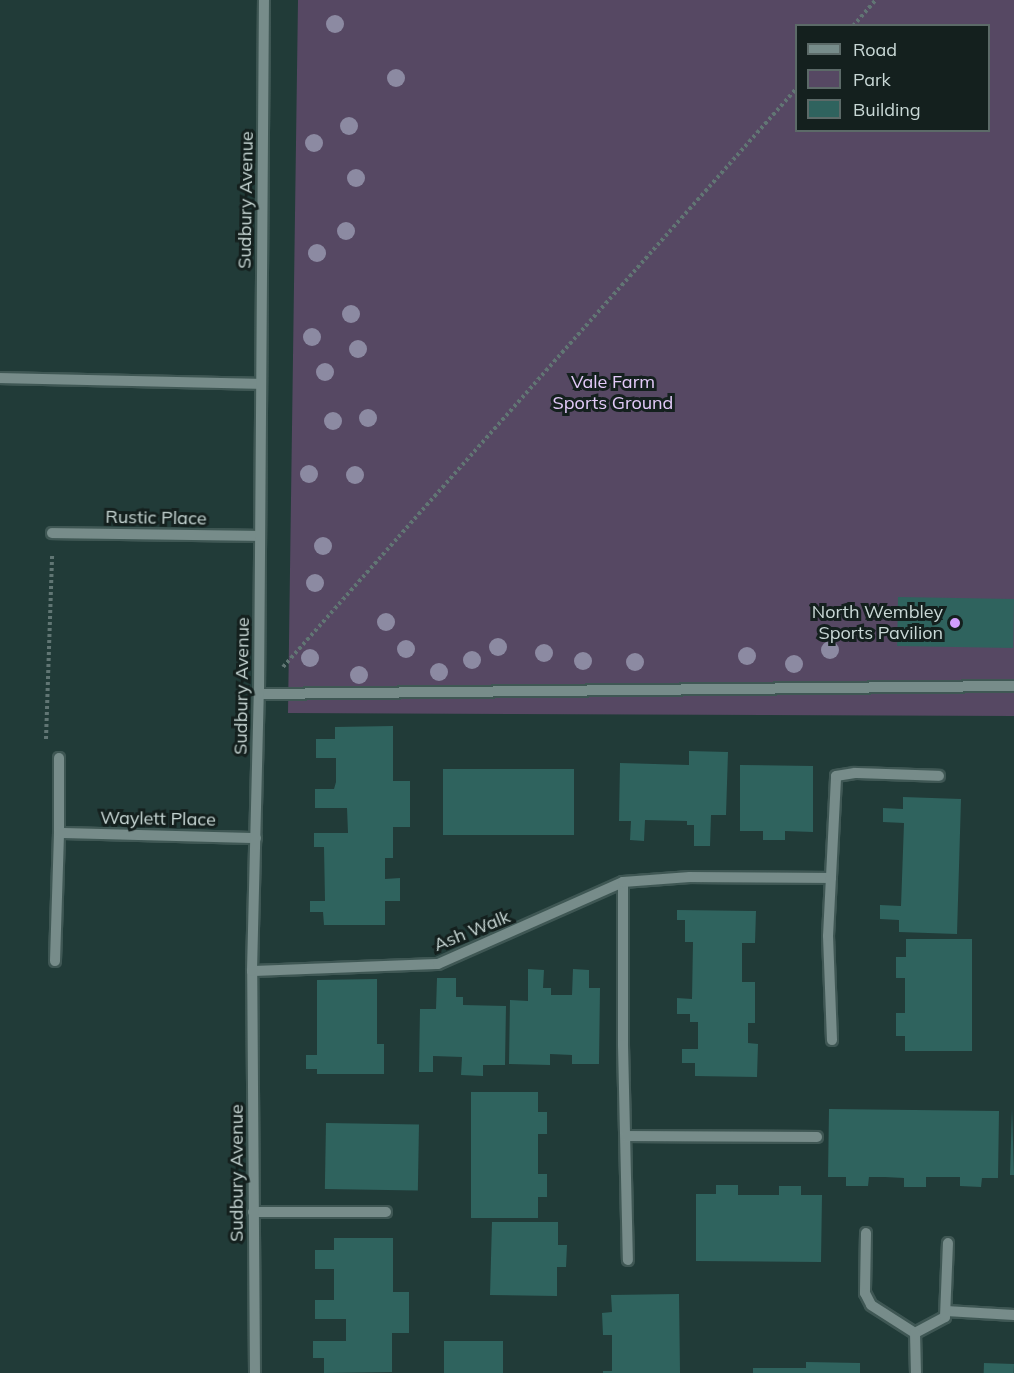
<!DOCTYPE html>
<style>
body{margin:0}
#map{position:relative;width:1014px;height:1373px;overflow:hidden;background:#213b38;font-family:Mulish,sans-serif}
div>[style]{position:absolute}
.green>*{inset:0;background:#564863}
.building>*{inset:0;background:#2f635e;transform-origin:0 0}
.path>*{height:4px;margin-top:-2px;transform-origin:0;background:repeating-linear-gradient(90deg,#617674 0 3px,transparent 0 6px)}
.roads{filter:drop-shadow(2px 0 #3f5754) drop-shadow(-2px 0 #3f5754) drop-shadow(0 2px #3f5754) drop-shadow(0 -2px #3f5754)}
.minor>*{height:10px;margin:-5px;padding:0 5px;transform-origin:5px;border-radius:5px;background:#778c8a}
.trees>*{width:18px;height:18px;margin:-9px;border-radius:50%;background:#8c8aa2}
.dots>*{width:16px;height:16px;translate:-50% -50%;box-sizing:border-box;border:3px solid #14201e;border-radius:50%}
span{translate:-50% -50%;white-space:nowrap;text-align:center;line-height:1.15;-webkit-text-stroke:6px #14201e;paint-order:stroke}
.street-label{font-size:18px;color:#c9d8d6}
.park-label{font-size:18px;color:#e3caf9}
.poi-label{font-size:18px;color:#c9d8d6}
.right{translate:-100% -50%;text-align:right}
.legend{position:absolute;left:795px;top:24px;width:195px;height:108px;box-sizing:border-box;background:#14201e;border:2px solid #5c6a68;margin:0;padding:8px 10px;list-style:none;font-size:18px;color:#c9d8d6}
.legend li{display:flex;align-items:center;gap:12px;height:30px}
.legend b{width:30px;border:2px solid #5c6a68}
</style>
<div id="map">
<div class="green">
<div style="clip-path:polygon(evenodd,298px 0,1014px 0,1014px 716px,288px 713px,298px 0,796px 26px,988px 26px,988px 130px,796px 130px,796px 26px)"></div>
</div>
<div class="building">
<div style="left:898px;top:597px;width:116px;height:49px;rotate:1deg"></div>
<div style="clip-path:polygon(393px 726px,393px 781px,410px 781px,410px 827px,393px 827px,393px 858px,385px 858px,385px 879px,400px 878px,400px 901px,385px 901px,385px 925px,324px 925px,323px 912px,310px 912px,310px 901px,325px 901px,324px 847px,314px 847px,314px 833px,348px 833px,347px 808px,315px 808px,315px 789px,334px 789px,336px 782px,336px 758px,316px 758px,316px 739px,335px 739px,335px 727px)"></div>
<div style="clip-path:polygon(689px 751px,728px 752px,726px 815px,711px 815px,710px 846px,694px 846px,694px 825px,687px 825px,687px 821px,645px 820px,644px 841px,630px 840px,631px 821px,619px 821px,620px 763px,689px 765px)"></div>
<div style="clip-path:polygon(740px 765px,813px 766px,813px 832px,785px 831px,785px 840px,763px 840px,763px 831px,740px 831px)"></div>
<div style="left:443px;top:769px;width:131px;height:66px"></div>
<div style="clip-path:polygon(903px 797px,961px 799px,957px 934px,899px 932px,899px 920px,880px 919px,880px 905px,901px 906px,904px 823px,883px 822px,883px 808px,903px 809px)"></div>
<div style="clip-path:polygon(677px 910px,756px 911px,755px 943px,742px 943px,742px 982px,755px 982px,755px 1023px,748px 1023px,748px 1043px,758px 1044px,757px 1077px,695px 1076px,695px 1063px,682px 1063px,682px 1049px,698px 1049px,698px 1022px,690px 1022px,690px 1014px,677px 1014px,677px 998px,692px 999px,693px 942px,685px 942px,685px 920px,677px 920px)"></div>
<div style="clip-path:polygon(906px 939px,972px 939px,972px 1051px,905px 1051px,905px 1036px,896px 1036px,896px 1013px,905px 1013px,905px 978px,896px 978px,896px 957px,906px 957px)"></div>
<div style="clip-path:polygon(528px 969px,544px 970px,543px 988px,551px 988px,551px 995px,572px 995px,573px 969px,589px 970px,589px 988px,600px 988px,599px 1064px,572px 1064px,572px 1055px,550px 1054px,550px 1065px,509px 1064px,510px 1000px,528px 1001px)"></div>
<div style="clip-path:polygon(437px 978px,456px 978px,456px 997px,463px 997px,463px 1005px,506px 1006px,505px 1065px,483px 1065px,483px 1076px,461px 1075px,462px 1057px,433px 1056px,433px 1072px,419px 1072px,420px 1009px,436px 1009px)"></div>
<div style="clip-path:polygon(377px 979px,377px 1044px,384px 1044px,384px 1074px,317px 1074px,317px 1069px,306px 1069px,306px 1055px,317px 1055px,317px 980px)"></div>
<div style="clip-path:polygon(471px 1092px,538px 1092px,538px 1112px,547px 1112px,547px 1134px,538px 1134px,538px 1174px,547px 1174px,547px 1197px,538px 1197px,538px 1218px,471px 1218px)"></div>
<div style="clip-path:polygon(1012px 1108px,1014px 1175px,1010px 1175px)"></div>
<div style="clip-path:polygon(829px 1109px,999px 1111px,998px 1178px,982px 1178px,981px 1187px,960px 1186px,960px 1177px,926px 1177px,926px 1187px,904px 1187px,904px 1178px,885px 1177px,869px 1177px,868px 1186px,846px 1186px,846px 1177px,828px 1177px)"></div>
<div style="left:326px;top:1123px;width:93px;height:66px;rotate:1deg"></div>
<div style="clip-path:polygon(716px 1185px,738px 1185px,738px 1195px,779px 1195px,779px 1186px,801px 1186px,801px 1195px,822px 1195px,821px 1262px,696px 1261px,696px 1194px,716px 1194px)"></div>
<div style="clip-path:polygon(492px 1222px,558px 1222px,558px 1245px,567px 1245px,566px 1267px,557px 1267px,557px 1296px,490px 1295px)"></div>
<div style="clip-path:polygon(334px 1238px,393px 1238px,393px 1292px,409px 1292px,409px 1333px,392px 1333px,392px 1372px,324px 1373px,324px 1358px,313px 1358px,313px 1341px,346px 1341px,346px 1319px,315px 1319px,315px 1300px,334px 1300px,334px 1269px,315px 1269px,315px 1250px,334px 1250px)"></div>
<div style="clip-path:polygon(679px 1294px,680px 1373px,603px 1373px,603px 1371px,612px 1371px,612px 1335px,603px 1335px,602px 1313px,612px 1312px,611px 1295px)"></div>
<div style="left:503px;top:1341px;width:32px;height:59px;rotate:90deg"></div>
<div style="clip-path:polygon(806px 1362px,860px 1363px,860px 1373px,753px 1373px,753px 1368px,806px 1368px)"></div>
<div style="left:984px;top:1363px;width:30px;height:10px;rotate:2deg"></div>
</div>
<div class="path">
<div style="left:853px;top:26px;width:35px;rotate:-49deg"></div>
<div style="left:283px;top:667px;width:773px;rotate:-48.41deg"></div>
<div style="left:46px;top:739px;width:184px;rotate:-88.1deg"></div>
</div>
<div class="roads">
<div class="minor">
<div style="left:0;top:378px;width:261px;rotate:1.3deg"></div>
<div style="left:52px;top:533px;width:208px;rotate:0.8deg"></div>
<div style="left:259px;top:694px;width:755px;rotate:-0.61deg"></div>
<div style="left:59px;top:758px;width:75px;rotate:90deg"></div>
<div style="left:623px;top:882px;width:163px;rotate:90deg"></div>
<div style="left:623px;top:1045px;width:215px;rotate:88.7deg"></div>
<div style="left:55px;top:961px;width:128px;rotate:-88.2deg"></div>
<div style="left:59px;top:833px;width:197px;rotate:1.5deg"></div>
<div style="left:252px;top:971px;width:186px;rotate:-2.2deg"></div>
<div style="left:438px;top:964px;width:202px;rotate:-23.9deg"></div>
<div style="left:623px;top:882px;width:67px;rotate:-4.3deg"></div>
<div style="left:690px;top:877px;width:141px;rotate:0.4deg"></div>
<div style="left:832px;top:1040px;width:104px;rotate:-92.2deg"></div>
<div style="left:828px;top:936px;width:160px;rotate:-87.1deg"></div>
<div style="left:836px;top:776px;width:19px;rotate:-9deg"></div>
<div style="left:855px;top:773px;width:84px;rotate:2deg"></div>
<div style="left:626px;top:1136px;width:191px;rotate:0.3deg"></div>
<div style="left:253px;top:1212px;width:133px"></div>
<div style="left:866px;top:1233px;width:60px;rotate:91deg"></div>
<div style="left:865px;top:1293px;width:13px;rotate:63deg"></div>
<div style="left:871px;top:1305px;width:52px;rotate:32.5deg"></div>
<div style="left:946px;top:1311px;width:68px;rotate:3.4deg"></div>
<div style="left:915px;top:1333px;width:34px;rotate:-28deg"></div>
<div style="left:945px;top:1317px;width:74px;rotate:-87.7deg"></div>
<div style="left:915px;top:1333px;width:40px;rotate:88.6deg"></div>
<div style="left:255px;top:1373px;width:402px;rotate:-90.4deg"></div>
<div style="left:252px;top:971px;width:277px;rotate:-88.6deg"></div>
<div style="left:259px;top:694px;width:694px;rotate:-89.59deg"></div>
</div>
</div>
<div class="trees">
<div style="left:335px;top:24px"></div>
<div style="left:396px;top:78px"></div>
<div style="left:349px;top:126px"></div>
<div style="left:314px;top:143px"></div>
<div style="left:356px;top:178px"></div>
<div style="left:346px;top:231px"></div>
<div style="left:317px;top:253px"></div>
<div style="left:351px;top:314px"></div>
<div style="left:312px;top:337px"></div>
<div style="left:358px;top:349px"></div>
<div style="left:325px;top:372px"></div>
<div style="left:368px;top:418px"></div>
<div style="left:333px;top:421px"></div>
<div style="left:309px;top:474px"></div>
<div style="left:355px;top:475px"></div>
<div style="left:323px;top:546px"></div>
<div style="left:315px;top:583px"></div>
<div style="left:386px;top:622px"></div>
<div style="left:498px;top:647px"></div>
<div style="left:406px;top:649px"></div>
<div style="left:830px;top:650px"></div>
<div style="left:544px;top:653px"></div>
<div style="left:747px;top:656px"></div>
<div style="left:310px;top:658px"></div>
<div style="left:472px;top:660px"></div>
<div style="left:583px;top:661px"></div>
<div style="left:635px;top:662px"></div>
<div style="left:794px;top:664px"></div>
<div style="left:439px;top:672px"></div>
<div style="left:359px;top:675px"></div>
</div>
<div class="dots">
<div style="left:955px;top:623px;background:#d29dfd"></div>
</div>
<div class="street-label">
<span style="left:246px;top:200px;rotate:-89deg">Sudbury Avenue</span>
<span style="left:156px;top:518px;rotate:1deg">Rustic Place</span>
<span style="left:242px;top:686px;rotate:-89deg">Sudbury Avenue</span>
<span style="left:158px;top:819px;rotate:1deg">Waylett Place</span>
<span style="left:472px;top:931px;rotate:-22deg">Ash Walk</span>
<span style="left:237px;top:1173px;rotate:-90deg">Sudbury Avenue</span>
</div>
<div class="park-label">
<span style="left:613px;top:393px">Vale Farm<br>Sports Ground</span>
</div>
<div class="poi-label">
<span class="right" style="left:943px;top:623px">North Wembley<br>Sports Pavilion</span>
</div>
<ul class="legend">
<li><b style="height:8px;background:#778c8a"></b>Road</li>
<li><b style="height:16px;background:#564863"></b>Park</li>
<li><b style="height:16px;background:#2f635e"></b>Building</li>
</ul>
</div>
